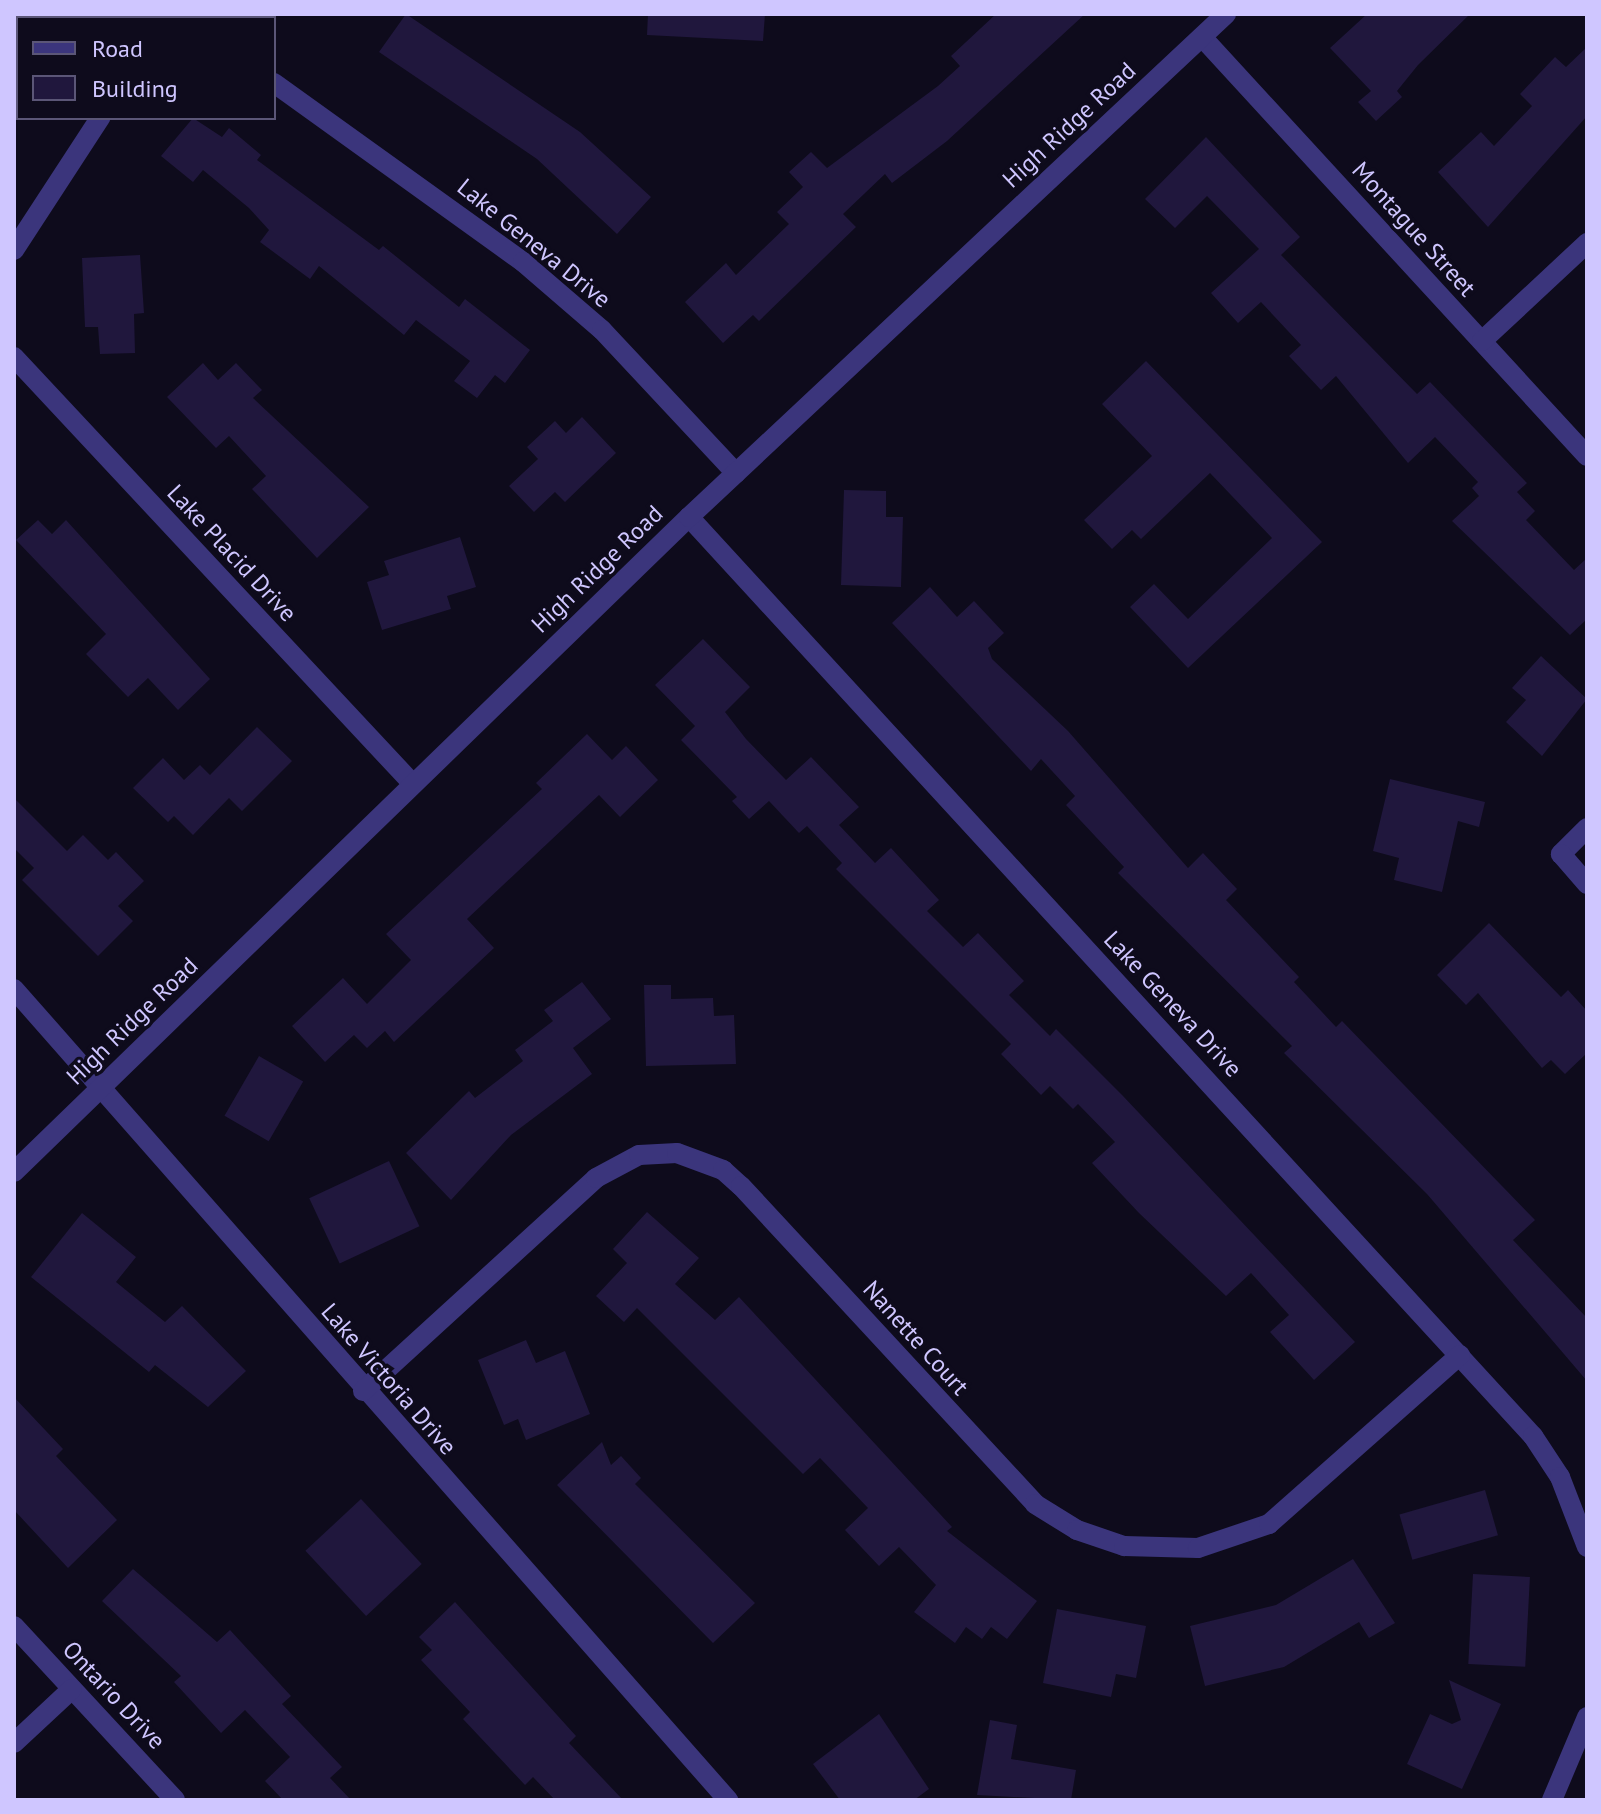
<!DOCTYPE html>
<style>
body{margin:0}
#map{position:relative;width:1601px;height:1814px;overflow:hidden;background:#0e0b1c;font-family:"PT Sans",sans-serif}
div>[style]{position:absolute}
.building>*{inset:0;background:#20173d;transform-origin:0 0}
.minor>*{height:20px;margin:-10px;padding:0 10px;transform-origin:10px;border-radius:10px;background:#3b357c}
span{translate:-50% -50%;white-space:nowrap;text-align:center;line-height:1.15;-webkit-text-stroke:7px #0e0b1c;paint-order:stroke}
.street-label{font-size:24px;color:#cfc6ff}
.frame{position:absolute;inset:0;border:16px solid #cfc6ff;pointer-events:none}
.legend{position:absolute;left:16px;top:16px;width:260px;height:104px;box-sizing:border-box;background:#0e0b1c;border:2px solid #5b5677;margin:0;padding:10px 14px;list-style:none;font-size:24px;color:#cfc6ff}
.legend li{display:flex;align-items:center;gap:16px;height:40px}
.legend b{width:40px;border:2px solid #5b5677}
</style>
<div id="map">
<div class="building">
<div style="clip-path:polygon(406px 14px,580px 132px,651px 197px,617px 234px,537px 159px,379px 52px)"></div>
<div style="clip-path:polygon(648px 14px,765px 14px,763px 41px,647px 35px)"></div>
<div style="clip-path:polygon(996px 14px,1085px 14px,947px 141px,892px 183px,885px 174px,843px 214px,856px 227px,759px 321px,753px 315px,723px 343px,685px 302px,726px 263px,736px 275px,789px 224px,777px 212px,803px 187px,789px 172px,811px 152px,827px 168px,938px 86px,960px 66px,951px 56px)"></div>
<div style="clip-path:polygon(1367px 14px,1470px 14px,1418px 65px,1397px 91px,1402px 97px,1376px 121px,1358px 102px,1371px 91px,1330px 48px)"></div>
<div style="clip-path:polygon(1587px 47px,1587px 116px,1488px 227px,1438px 172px,1481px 132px,1494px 146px,1532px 106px,1520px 94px,1555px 57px,1566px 67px)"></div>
<div style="clip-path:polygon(193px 118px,222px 137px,229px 128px,261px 155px,257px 160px,379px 250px,383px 246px,459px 307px,465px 299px,530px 350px,505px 383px,495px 375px,477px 398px,454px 381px,470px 361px,416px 320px,404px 335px,319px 266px,310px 279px,260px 242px,269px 230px,249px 208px,203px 170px,193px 182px,161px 156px)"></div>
<div style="clip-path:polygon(1206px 137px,1300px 237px,1281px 255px,1417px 394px,1430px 382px,1527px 483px,1517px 492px,1535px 511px,1526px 520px,1574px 570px,1587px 558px,1587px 619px,1570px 635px,1452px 521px,1479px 496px,1472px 488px,1478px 482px,1435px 437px,1408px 463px,1336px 376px,1321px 390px,1289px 356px,1301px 345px,1261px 302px,1238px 323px,1211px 293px,1259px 249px,1207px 196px,1175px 228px,1145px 199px)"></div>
<div style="clip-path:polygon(140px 255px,144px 313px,134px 314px,135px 353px,100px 354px,98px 327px,85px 327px,82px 258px)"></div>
<div style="clip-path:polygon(1146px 361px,1322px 542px,1188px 668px,1130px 607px,1154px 584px,1188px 619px,1272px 538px,1210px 473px,1141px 539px,1132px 530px,1112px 549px,1084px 520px,1152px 456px,1102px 404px)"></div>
<div style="clip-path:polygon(203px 363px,218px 380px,236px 363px,262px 390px,253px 398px,369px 507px,317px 558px,252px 489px,266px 476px,229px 436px,216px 448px,167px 397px)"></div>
<div style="clip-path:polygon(582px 417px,616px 453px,565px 502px,555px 492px,534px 512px,509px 486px,538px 459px,527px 447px,555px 421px,566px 433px)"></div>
<div style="clip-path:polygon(844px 490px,886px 491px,886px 517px,903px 517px,901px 587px,841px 585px)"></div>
<div style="clip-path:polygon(38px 520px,52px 534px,66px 520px,210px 679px,178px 710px,148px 678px,128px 697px,86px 654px,106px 634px,16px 540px)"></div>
<div style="clip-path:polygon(460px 537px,476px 587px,447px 596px,451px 609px,382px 630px,367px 582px,389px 575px,384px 561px)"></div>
<div style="clip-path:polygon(930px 587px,957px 617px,974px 601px,1004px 633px,988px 648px,992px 659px,1068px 731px,1188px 868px,1203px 853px,1237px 889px,1226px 900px,1299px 977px,1294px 982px,1336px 1027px,1342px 1021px,1535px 1220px,1513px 1240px,1587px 1318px,1587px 1381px,1427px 1194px,1284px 1053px,1292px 1046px,1118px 873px,1124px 867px,1066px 805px,1075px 796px,1041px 759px,1031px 771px,892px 623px)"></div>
<div style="clip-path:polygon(703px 639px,750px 687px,725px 712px,746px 739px,786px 780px,811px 757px,859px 807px,839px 825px,875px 863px,891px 848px,939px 900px,927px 911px,963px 947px,978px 933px,1024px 981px,1009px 995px,1050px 1036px,1056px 1029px,1123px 1096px,1355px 1342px,1314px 1380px,1270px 1332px,1289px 1315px,1251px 1273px,1226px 1296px,1139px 1213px,1092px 1163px,1115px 1142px,1078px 1104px,1073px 1109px,1050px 1086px,1041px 1095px,1001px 1054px,1011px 1044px,836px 869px,842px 863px,807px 826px,799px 833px,769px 801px,749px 819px,732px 801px,737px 797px,681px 740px,695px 726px,655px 685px)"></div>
<div style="clip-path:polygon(1541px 656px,1587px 699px,1542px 756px,1506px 722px,1526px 700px,1512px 688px)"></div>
<div style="clip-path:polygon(257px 727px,292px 761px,242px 811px,229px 798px,193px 835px,174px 816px,168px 822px,133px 788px,163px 758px,184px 780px,200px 765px,210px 775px)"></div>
<div style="clip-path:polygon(587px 734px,612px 760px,626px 746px,658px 780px,620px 817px,599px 795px,467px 919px,494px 948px,394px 1042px,385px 1031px,367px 1048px,354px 1035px,325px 1062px,292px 1026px,343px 978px,367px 1004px,411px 960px,386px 934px,542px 789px,536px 783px)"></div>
<div style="clip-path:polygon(1390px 779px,1485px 802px,1479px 827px,1458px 821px,1442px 892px,1394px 880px,1399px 858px,1373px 851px)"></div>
<div style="clip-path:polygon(14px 798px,67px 851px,83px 835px,108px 860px,116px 852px,144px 881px,118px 906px,133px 921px,98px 956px,22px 880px,34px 868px,14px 848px)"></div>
<div style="clip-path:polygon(1489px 923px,1561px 997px,1568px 990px,1587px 1011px,1587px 1053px,1565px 1074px,1551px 1060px,1542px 1068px,1478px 993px,1466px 1005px,1437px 975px)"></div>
<div style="clip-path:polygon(582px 982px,611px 1019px,573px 1048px,592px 1074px,511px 1135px,451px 1200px,406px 1153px,469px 1091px,475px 1098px,523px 1061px,515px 1050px,553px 1021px,544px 1010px)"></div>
<div style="clip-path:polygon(644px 985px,671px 985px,671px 999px,713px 998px,714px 1016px,734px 1015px,736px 1064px,646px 1066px)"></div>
<div style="left:259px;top:1056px;width:51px;height:69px;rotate:30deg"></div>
<div style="left:389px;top:1161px;width:72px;height:88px;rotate:65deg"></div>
<div style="clip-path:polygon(647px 1212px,699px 1258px,675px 1284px,715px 1320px,739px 1297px,952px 1527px,947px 1531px,1037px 1601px,1007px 1639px,991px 1627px,982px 1639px,966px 1627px,955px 1643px,914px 1612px,936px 1585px,899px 1547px,879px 1566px,845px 1530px,868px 1508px,820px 1458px,803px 1474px,637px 1308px,624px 1322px,596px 1296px,627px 1263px,613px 1249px)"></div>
<div style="clip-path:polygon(82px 1213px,136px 1257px,116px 1282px,165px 1322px,182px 1306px,246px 1371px,208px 1407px,155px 1365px,149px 1372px,31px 1277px)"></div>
<div style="clip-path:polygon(526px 1340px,536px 1363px,565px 1351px,590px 1414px,526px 1440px,518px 1419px,504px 1425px,478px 1360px)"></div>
<div style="clip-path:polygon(14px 1397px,63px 1449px,56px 1456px,117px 1520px,68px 1568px,14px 1510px)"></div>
<div style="clip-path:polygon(602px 1442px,611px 1465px,621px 1456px,641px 1478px,635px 1484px,755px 1603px,713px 1643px,557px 1485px)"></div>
<div style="left:1485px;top:1490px;width:47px;height:89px;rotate:74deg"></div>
<div style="left:361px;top:1499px;width:89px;height:76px;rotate:47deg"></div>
<div style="clip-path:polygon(1353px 1559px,1395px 1623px,1369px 1638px,1359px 1622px,1284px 1667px,1205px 1686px,1190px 1626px,1276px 1605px)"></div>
<div style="clip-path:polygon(133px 1569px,217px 1642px,230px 1630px,291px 1696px,282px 1704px,342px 1767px,330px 1778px,351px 1800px,283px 1800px,265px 1781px,290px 1757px,245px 1710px,221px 1733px,174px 1682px,181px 1676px,102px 1601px)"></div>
<div style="left:1473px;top:1574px;width:57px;height:90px;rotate:3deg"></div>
<div style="clip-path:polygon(455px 1602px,576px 1736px,569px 1743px,623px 1800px,555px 1800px,533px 1777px,525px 1785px,463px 1719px,470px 1712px,421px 1660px,432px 1650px,419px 1637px)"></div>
<div style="clip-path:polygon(1057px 1609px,1146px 1626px,1136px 1678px,1116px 1674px,1111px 1697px,1043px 1683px)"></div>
<div style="clip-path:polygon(1449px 1680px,1501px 1704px,1462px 1789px,1407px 1764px,1430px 1714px,1452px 1724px,1461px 1720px)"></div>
<div style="clip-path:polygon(879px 1714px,929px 1789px,914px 1800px,840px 1800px,813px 1764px)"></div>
<div style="clip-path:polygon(990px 1720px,1017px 1725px,1011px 1759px,1076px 1770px,1071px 1800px,977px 1795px)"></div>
</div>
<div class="minor">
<div style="left:177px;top:14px;width:6px;rotate:39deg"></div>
<div style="left:150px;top:18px;width:4px;rotate:-63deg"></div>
<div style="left:1202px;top:37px;width:569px;rotate:47.42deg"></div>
<div style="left:274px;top:83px;width:307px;rotate:35.7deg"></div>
<div style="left:523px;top:262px;width:104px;rotate:40.7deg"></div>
<div style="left:602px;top:330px;width:196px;rotate:46.9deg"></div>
<div style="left:14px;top:250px;width:158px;rotate:-56.9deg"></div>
<div style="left:1482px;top:341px;width:144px;rotate:-43deg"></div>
<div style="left:14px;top:357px;width:583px;rotate:46.95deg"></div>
<div style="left:689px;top:517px;width:1248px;rotate:47.44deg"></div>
<div style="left:1533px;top:1436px;width:49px;rotate:56.6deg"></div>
<div style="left:1560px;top:1477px;width:75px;rotate:68.9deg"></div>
<div style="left:1587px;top:828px;width:37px;rotate:135deg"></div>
<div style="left:1561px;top:854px;width:40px;rotate:49deg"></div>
<div style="left:14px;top:989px;width:1081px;rotate:48.64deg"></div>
<div style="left:14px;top:1172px;width:941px;rotate:-44.14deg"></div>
<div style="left:689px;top:517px;width:736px;rotate:-43.13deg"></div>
<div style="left:363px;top:1391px;width:316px;rotate:-42.4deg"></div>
<div style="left:596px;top:1178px;width:49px;rotate:-28.1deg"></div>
<div style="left:639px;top:1155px;width:38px;rotate:-3deg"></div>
<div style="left:677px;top:1153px;width:49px;rotate:20.3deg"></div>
<div style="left:723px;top:1170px;width:24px;rotate:42deg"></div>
<div style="left:741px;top:1186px;width:433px;rotate:47.2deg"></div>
<div style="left:1035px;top:1504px;width:49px;rotate:31.8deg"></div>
<div style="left:1077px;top:1530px;width:50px;rotate:18.8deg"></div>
<div style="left:1124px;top:1546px;width:74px;rotate:1.5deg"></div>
<div style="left:1198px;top:1548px;width:75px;rotate:-18.7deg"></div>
<div style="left:1269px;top:1524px;width:255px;rotate:-41.5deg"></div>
<div style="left:14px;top:1626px;width:237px;rotate:47.2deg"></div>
<div style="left:14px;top:1743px;width:79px;rotate:-43deg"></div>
<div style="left:1552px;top:1800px;width:90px;rotate:-67.1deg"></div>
</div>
<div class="street-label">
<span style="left:1069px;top:125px;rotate:-43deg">High Ridge Road</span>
<span style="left:1414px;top:229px;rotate:48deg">Montague Street</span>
<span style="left:534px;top:243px;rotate:39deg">Lake Geneva Drive</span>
<span style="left:232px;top:553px;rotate:47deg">Lake Placid Drive</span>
<span style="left:597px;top:569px;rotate:-44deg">High Ridge Road</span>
<span style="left:1173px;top:1004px;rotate:47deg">Lake Geneva Drive</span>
<span style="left:132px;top:1021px;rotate:-44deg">High Ridge Road</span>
<span style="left:916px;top:1338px;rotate:48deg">Nanette Court</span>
<span style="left:389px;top:1379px;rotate:49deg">Lake Victoria Drive</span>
<span style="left:114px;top:1695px;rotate:47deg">Ontario Drive</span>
</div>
<div class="frame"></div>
<ul class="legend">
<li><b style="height:10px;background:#3b357c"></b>Road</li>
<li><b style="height:22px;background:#20173d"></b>Building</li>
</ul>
</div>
